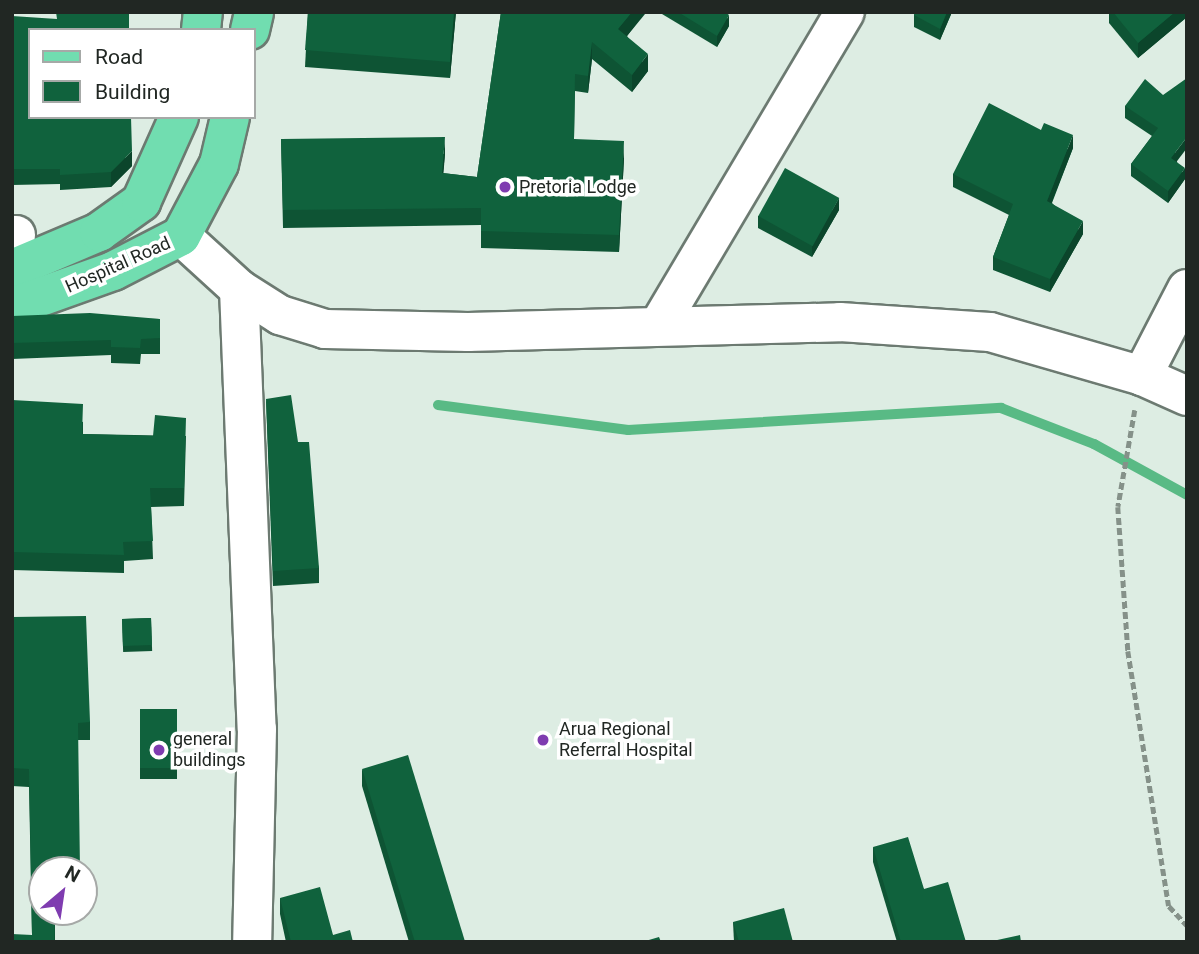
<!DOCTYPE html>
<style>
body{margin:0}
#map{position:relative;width:1199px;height:954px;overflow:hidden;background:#ddede3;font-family:Roboto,sans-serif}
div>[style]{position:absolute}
.stream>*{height:10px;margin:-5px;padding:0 5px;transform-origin:5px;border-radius:5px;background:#59ba85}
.path>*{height:4.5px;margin-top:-2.25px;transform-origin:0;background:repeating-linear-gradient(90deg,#859189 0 7px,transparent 0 10.5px)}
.roads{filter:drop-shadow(2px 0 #6c7a71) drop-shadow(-2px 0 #6c7a71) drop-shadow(0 2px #6c7a71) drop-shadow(0 -2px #6c7a71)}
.minor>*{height:38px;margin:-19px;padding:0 19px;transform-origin:19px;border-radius:19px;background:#fff}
.major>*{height:38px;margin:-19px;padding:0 19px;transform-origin:19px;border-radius:19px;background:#71ddb0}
.wall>*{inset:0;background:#0e5434;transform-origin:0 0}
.shaded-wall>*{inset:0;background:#0b452b}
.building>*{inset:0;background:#10623d;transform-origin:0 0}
.dots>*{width:19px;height:19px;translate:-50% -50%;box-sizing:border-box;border:4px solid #fff;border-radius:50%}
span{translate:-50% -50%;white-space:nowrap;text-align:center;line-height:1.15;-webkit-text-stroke:7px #fff;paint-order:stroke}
.poi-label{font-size:18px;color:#212723}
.left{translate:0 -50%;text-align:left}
.street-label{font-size:18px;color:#212723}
.frame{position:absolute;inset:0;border:14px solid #212723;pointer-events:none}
.legend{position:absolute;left:28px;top:28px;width:228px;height:91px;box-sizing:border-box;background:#fff;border:2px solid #a6a9a7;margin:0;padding:9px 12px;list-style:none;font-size:21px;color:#212723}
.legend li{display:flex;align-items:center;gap:14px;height:35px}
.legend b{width:35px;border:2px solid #a6a9a7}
.north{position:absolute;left:28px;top:856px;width:70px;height:70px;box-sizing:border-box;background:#fff;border:2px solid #a6a9a7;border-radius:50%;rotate:29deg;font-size:19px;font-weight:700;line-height:28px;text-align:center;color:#212723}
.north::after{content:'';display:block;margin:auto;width:24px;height:32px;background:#7f3cb0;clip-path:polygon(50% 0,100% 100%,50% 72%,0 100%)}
</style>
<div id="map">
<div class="stream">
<div style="left:438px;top:405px;width:192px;rotate:7.5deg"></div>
<div style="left:628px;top:430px;width:374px;rotate:-3.4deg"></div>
<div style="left:1001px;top:408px;width:100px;rotate:21.2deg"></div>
<div style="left:1094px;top:444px;width:106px;rotate:28.7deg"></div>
</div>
<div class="path">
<div style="left:1135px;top:410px;width:98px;rotate:99.9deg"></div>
<div style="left:1118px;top:507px;width:144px;rotate:86deg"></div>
<div style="left:1128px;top:651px;width:258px;rotate:80.9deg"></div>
<div style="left:1169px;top:906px;width:26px;rotate:47deg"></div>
</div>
<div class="roads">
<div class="minor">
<div style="left:12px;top:235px;width:4px"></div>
<div style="left:181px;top:236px;width:79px;rotate:42.4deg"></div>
<div style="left:239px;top:289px;width:49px;rotate:32.4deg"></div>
<div style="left:280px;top:315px;width:47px;rotate:17.3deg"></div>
<div style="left:325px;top:329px;width:143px;rotate:1.2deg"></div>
<div style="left:468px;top:332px;width:372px;rotate:-1.5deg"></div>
<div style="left:840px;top:322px;width:150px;rotate:3.8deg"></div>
<div style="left:990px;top:332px;width:158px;rotate:16.1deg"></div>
<div style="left:1142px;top:376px;width:49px;rotate:24deg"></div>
<div style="left:239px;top:289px;width:440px;rotate:87.7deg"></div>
<div style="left:257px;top:729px;width:213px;rotate:91.3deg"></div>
<div style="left:659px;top:325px;width:364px;rotate:-59.3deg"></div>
<div style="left:1142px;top:376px;width:98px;rotate:-62.7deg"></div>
</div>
<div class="major">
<div style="left:201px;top:30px;width:18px;rotate:-84deg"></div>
<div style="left:250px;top:30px;width:18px;rotate:-77deg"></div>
<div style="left:12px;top:269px;width:95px;rotate:-23deg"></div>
<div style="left:99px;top:232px;width:52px;rotate:-35.5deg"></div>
<div style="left:141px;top:202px;width:93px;rotate:-65.9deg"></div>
<div style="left:12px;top:307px;width:107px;rotate:-19.6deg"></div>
<div style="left:113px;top:271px;width:76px;rotate:-27.2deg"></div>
<div style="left:181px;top:236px;width:81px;rotate:-62.2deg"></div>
<div style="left:219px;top:164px;width:48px;rotate:-76.8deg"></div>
</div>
</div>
<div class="wall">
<div style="clip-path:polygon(308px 12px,456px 12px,450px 78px,305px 67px)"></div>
<div style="clip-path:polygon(501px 12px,645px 12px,627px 36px,648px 71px,632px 92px,592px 59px,588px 93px,575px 91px,574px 139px,624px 158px,619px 252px,481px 248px,481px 225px,283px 228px,281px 139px,445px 154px,443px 173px,477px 177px)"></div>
<div style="clip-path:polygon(662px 12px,725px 12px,729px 26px,717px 47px,662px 14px)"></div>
<div style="clip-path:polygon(915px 12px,952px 12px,940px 40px,914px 27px,914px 15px)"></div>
<div style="clip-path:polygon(1109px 12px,1187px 12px,1187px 17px,1138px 58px,1109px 23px)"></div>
<div style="clip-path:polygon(12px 16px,132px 166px,111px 187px,60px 190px,60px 184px,12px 185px)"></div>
<div style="clip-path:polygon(1163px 95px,1177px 162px,1185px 179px,1168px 203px,1131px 176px,1131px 164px,1152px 136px,1125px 118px,1125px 106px)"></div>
<div style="clip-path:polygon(1073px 148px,1052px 203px,1083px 234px,1050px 292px,993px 270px,993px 257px,1009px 215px,953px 187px,953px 174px)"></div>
<div style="clip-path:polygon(839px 210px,812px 257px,758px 228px,758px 216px)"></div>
<div style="clip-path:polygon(12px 316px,160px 319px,160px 354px,141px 354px,140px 364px,111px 363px,111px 355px,12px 359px)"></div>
<div style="clip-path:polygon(266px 399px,319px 568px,319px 583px,273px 586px)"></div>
<div style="clip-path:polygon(12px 400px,83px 422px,83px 434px,186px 436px,184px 506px,151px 507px,153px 559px,124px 561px,124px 573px,12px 570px)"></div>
<div style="clip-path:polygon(12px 617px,90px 722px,90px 740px,78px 740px,42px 912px,81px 912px,81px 918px,55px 919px,55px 942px,12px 942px,32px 935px,29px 787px,12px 786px)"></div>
<div style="left:151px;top:618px;width:33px;height:29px;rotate:88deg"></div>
<div style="left:140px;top:709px;width:37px;height:70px"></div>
<div style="clip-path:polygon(362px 769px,465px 942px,409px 942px,362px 786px)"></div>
<div style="clip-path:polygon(873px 847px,924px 889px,966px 942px,897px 942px,873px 862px)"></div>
<div style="clip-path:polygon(280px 898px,333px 935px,353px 942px,286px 942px,280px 914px)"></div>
<div style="clip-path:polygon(733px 922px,793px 942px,734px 942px)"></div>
</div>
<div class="shaded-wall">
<div style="clip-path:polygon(454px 12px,456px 12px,450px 78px,450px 62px)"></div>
<div style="clip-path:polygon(632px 12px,645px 12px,645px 14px,618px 47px,618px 29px)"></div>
<div style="clip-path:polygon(947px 12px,952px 12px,940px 40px,940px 29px)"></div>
<div style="clip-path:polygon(1175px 12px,1187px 12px,1187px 17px,1138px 58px,1138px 43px)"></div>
<div style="clip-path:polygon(729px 15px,729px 26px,717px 47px,717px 36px)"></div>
<div style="clip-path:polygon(592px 42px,592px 59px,588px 93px,588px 76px)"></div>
<div style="clip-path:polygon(648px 54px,648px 71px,632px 92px,632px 75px)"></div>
<div style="clip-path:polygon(1073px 135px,1073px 148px,1047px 214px,1047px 201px)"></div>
<div style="clip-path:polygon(445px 137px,445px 154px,442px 191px,442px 173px)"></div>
<div style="clip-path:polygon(1187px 137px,1187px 148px,1171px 169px,1171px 158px)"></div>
<div style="clip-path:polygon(624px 141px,624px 158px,619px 252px,619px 235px)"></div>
<div style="clip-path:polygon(132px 151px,132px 166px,111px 187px,111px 172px)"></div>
<div style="clip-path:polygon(1185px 168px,1185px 179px,1168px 203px,1168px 191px)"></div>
<div style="clip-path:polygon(839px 198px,839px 210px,812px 257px,812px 246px)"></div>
<div style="clip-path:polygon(1083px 221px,1083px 234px,1050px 292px,1050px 279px)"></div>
</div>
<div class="building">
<div style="clip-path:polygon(56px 12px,129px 12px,129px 30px,30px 30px,30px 117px,131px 117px,132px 151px,111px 172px,60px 175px,60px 169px,12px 169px,12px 16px,57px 19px)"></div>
<div style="clip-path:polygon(308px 12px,454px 12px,450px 62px,305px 50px)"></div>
<div style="clip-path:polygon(501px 12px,632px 12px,618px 29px,648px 54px,632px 75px,592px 42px,588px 76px,575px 74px,574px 139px,624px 141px,619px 235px,481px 231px,481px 208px,283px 210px,281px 139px,445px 137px,442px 173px,477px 177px)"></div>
<div style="clip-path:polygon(678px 12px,725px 12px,729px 15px,717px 36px)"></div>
<div style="clip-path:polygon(915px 12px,947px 12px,940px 29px,914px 15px)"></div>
<div style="clip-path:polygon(1113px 12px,1175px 12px,1138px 43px)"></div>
<div style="clip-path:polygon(1187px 78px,1187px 137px,1171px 158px,1185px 168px,1168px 191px,1131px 164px,1158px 128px,1125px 106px,1145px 79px,1163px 95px)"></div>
<div style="clip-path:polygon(989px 103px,1041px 130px,1044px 123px,1073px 135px,1047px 201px,1083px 221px,1050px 279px,993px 257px,1013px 204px,953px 174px)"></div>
<div style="left:785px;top:168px;width:62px;height:55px;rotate:29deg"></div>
<div style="clip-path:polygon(90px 313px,160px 319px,160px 338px,141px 339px,140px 348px,111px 347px,111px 340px,12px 343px,12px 316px)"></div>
<div style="clip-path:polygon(291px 395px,298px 442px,309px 442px,319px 568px,273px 571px,266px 399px)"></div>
<div style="clip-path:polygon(12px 400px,83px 404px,82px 434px,153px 436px,155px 415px,186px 418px,184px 488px,150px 488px,153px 541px,123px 542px,124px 555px,12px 552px)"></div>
<div style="clip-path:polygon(86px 616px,90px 722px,78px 723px,80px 870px,42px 870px,42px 912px,55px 912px,54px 942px,12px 942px,12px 934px,32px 935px,29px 769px,12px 768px,12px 617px)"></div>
<div style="left:151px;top:618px;width:27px;height:29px;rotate:88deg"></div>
<div style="left:140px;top:709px;width:37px;height:59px"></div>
<div style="left:408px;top:755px;width:195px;height:48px;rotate:73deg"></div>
<div style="clip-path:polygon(908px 837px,924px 889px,948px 882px,966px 942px,901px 942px,873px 847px)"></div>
<div style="clip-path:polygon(320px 887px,333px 935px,350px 930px,353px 942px,291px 942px,280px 898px)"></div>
<div style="clip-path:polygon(784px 908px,793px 942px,739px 942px,733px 922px)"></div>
<div style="clip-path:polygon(1020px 935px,1021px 942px,988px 942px)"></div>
<div style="clip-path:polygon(659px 937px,661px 942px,642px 942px)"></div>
</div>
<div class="dots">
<div style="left:505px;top:187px;background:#7f3cb0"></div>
<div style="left:543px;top:740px;background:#7f3cb0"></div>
<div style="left:159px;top:750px;background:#7f3cb0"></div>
</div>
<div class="poi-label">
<span class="left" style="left:519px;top:187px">Pretoria Lodge</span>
<span class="left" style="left:559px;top:740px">Arua Regional<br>Referral Hospital</span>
<span class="left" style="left:173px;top:750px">general<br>buildings</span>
</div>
<div class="street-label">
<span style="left:118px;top:265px;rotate:-24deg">Hospital Road</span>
</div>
<div class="frame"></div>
<ul class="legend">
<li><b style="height:9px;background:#71ddb0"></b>Road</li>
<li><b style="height:19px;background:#10623d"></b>Building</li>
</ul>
<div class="north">N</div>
</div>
